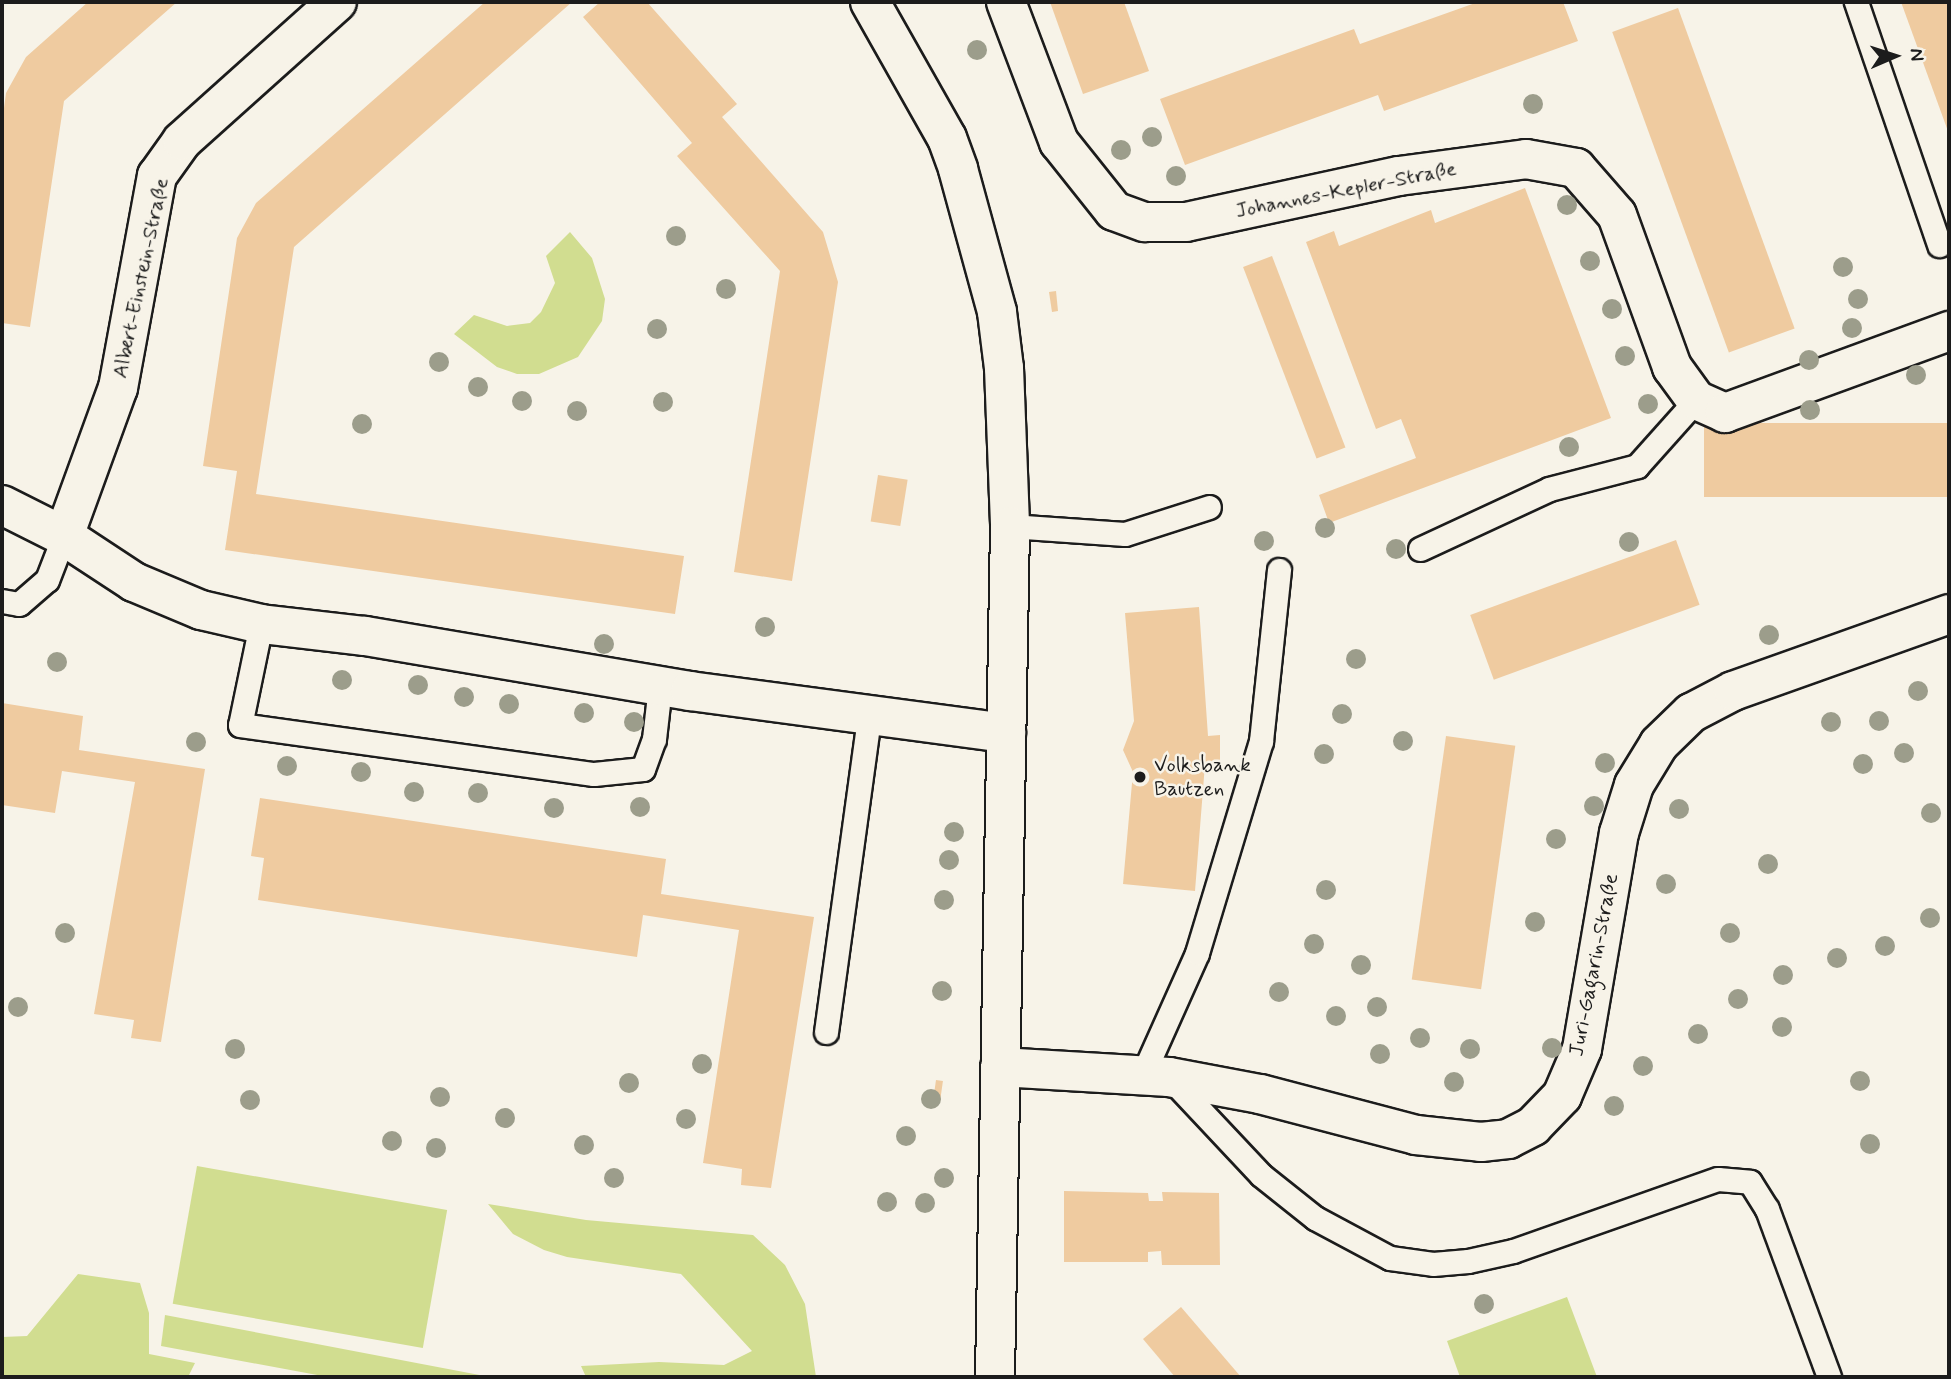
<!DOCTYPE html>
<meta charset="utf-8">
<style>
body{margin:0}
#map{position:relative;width:1951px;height:1379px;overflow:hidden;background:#f7f3e8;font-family:Mynerve,sans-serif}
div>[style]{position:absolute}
.green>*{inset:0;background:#d1dd90;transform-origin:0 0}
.building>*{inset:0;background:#efcba0;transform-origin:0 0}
.roads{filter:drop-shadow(2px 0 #1c1c1c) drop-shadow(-2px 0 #1c1c1c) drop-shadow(0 2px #1c1c1c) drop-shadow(0 -2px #1c1c1c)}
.lane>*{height:23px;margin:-11.5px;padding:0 11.5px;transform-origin:11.5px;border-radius:11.5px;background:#f7f3e8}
.street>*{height:38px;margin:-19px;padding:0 19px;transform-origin:19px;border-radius:19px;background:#f7f3e8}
.secondary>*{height:38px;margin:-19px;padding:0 19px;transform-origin:19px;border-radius:19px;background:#f7f3e8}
.trees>*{width:20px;height:20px;margin:-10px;border-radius:50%;background:#9c9d8b}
.dots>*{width:19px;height:19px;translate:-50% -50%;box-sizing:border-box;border:4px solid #f7f3e8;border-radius:50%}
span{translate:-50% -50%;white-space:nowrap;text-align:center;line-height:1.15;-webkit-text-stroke:5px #f7f3e8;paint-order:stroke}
.street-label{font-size:21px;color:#1c1c1c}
.poi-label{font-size:21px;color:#1c1c1c}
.left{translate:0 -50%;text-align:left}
.frame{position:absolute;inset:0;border:4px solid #1c1c1c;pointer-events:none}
.north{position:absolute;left:1860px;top:21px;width:70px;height:70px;-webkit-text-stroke:5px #f7f3e8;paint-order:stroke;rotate:87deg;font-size:19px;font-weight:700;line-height:28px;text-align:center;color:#1c1c1c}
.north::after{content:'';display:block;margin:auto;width:24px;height:32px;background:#1c1c1c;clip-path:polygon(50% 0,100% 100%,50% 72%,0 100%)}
</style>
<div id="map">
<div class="green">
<div style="clip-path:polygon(570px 232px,592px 258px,605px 299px,602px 321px,578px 357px,539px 374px,517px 374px,497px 367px,454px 334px,474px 315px,507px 326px,530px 323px,541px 312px,555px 283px,546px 256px)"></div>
<div style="left:197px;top:1166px;width:254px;height:140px;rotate:10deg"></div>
<div style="clip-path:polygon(488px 1204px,586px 1220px,753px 1235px,785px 1265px,805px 1304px,816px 1377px,586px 1377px,581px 1366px,659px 1362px,724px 1365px,752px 1351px,681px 1274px,567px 1257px,544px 1250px,513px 1234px)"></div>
<div style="clip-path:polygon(78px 1274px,140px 1283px,149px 1313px,149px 1354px,195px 1363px,188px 1377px,2px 1375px,2px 1337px,27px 1336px)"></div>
<div style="clip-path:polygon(1567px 1297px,1597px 1377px,1460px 1377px,1447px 1341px)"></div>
<div style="clip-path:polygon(165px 1315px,490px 1377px,328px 1377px,161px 1346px)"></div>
</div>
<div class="building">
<div style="clip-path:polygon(88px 2px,177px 2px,64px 101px,30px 327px,2px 323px,2px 123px,6px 93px,26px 57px)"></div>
<div style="clip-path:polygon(485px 2px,572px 2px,294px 247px,256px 494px,684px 556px,675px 614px,225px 550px,237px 471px,203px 466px,237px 238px,256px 203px)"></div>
<div style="clip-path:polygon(600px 2px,647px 2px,737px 104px,722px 117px,823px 232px,838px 282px,792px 581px,734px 572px,780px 271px,677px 156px,692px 143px,583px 17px)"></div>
<div style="clip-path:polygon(1050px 2px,1124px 2px,1149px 71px,1083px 94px)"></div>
<div style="clip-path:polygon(1478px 2px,1563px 2px,1578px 41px,1384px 111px,1378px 95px,1185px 165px,1160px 99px,1354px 29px,1360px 44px)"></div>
<div style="clip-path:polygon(1901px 2px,1949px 2px,1949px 134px)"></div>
<div style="left:1678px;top:8px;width:341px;height:70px;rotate:70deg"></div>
<div style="clip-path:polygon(1525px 188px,1611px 418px,1329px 523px,1319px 495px,1416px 458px,1401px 419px,1376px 429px,1306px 242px,1334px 231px,1339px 246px,1431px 210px,1435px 223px)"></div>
<div style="left:1272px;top:256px;width:205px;height:31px;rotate:69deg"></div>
<div style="clip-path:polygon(1056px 291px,1058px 311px,1052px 312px,1049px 292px)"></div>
<div style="left:1949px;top:423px;width:74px;height:245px;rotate:90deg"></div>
<div style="left:878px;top:475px;width:30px;height:47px;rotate:9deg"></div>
<div style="left:1676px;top:540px;width:69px;height:219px;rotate:70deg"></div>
<div style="clip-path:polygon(1199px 607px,1208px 736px,1220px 735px,1220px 763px,1205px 764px,1195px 891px,1123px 884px,1133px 772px,1123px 750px,1134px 721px,1125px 613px)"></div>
<div style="clip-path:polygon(2px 703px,83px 716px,79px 750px,205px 769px,161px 1042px,131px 1038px,134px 1020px,94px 1014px,135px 782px,62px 771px,55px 813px,2px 805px)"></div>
<div style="left:1446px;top:736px;width:70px;height:246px;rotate:8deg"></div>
<div style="clip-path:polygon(260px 798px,666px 859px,661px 894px,814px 917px,771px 1188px,741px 1185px,742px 1169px,703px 1163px,739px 930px,643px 915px,637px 957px,258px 900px,264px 858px,251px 856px)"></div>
<div style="left:936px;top:1080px;width:7px;height:20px;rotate:8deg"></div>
<div style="clip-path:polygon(1064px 1191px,1148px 1193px,1149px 1201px,1163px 1201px,1162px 1192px,1219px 1193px,1220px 1265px,1162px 1265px,1161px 1251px,1148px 1252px,1148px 1262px,1064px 1262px)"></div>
<div style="clip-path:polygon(1181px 1307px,1241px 1377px,1175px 1377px,1143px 1339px)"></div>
</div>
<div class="roads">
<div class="lane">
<div style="left:1856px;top:2px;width:257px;rotate:71.1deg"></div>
<div style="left:1010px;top:526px;width:115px;rotate:4deg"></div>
<div style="left:1125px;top:534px;width:88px;rotate:-17.8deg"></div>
<div style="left:1420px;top:549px;width:142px;rotate:-24.9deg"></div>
<div style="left:1549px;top:489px;width:91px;rotate:-14.6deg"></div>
<div style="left:1637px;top:466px;width:89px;rotate:-48.2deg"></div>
<div style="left:2px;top:601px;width:17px;rotate:10deg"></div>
<div style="left:19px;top:604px;width:37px;rotate:-41deg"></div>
<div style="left:47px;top:580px;width:47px;rotate:-68.9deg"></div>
<div style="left:261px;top:624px;width:103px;rotate:101.7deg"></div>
<div style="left:240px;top:725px;width:357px;rotate:7.9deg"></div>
<div style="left:594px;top:774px;width:49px;rotate:-5.8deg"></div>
<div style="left:643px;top:769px;width:32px;rotate:-70deg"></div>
<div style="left:654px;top:739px;width:53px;rotate:-83.5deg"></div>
<div style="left:826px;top:1032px;width:318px;rotate:-82.2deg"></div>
<div style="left:1143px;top:1074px;width:133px;rotate:-65.9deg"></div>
<div style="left:1197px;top:953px;width:221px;rotate:-73.2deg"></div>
<div style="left:1261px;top:741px;width:172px;rotate:-84deg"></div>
<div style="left:1169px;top:1077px;width:134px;rotate:46.8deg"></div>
<div style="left:1261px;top:1175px;width:69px;rotate:38.5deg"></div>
<div style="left:1315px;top:1218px;width:85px;rotate:28.1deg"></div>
<div style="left:1390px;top:1258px;width:43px;rotate:7.9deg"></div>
<div style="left:1433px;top:1264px;width:35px;rotate:-5deg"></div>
<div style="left:1468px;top:1261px;width:46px;rotate:-12.5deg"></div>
<div style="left:1513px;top:1251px;width:217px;rotate:-19.4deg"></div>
<div style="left:1718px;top:1179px;width:32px;rotate:5deg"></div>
<div style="left:1750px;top:1182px;width:32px;rotate:58deg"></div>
<div style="left:1767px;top:1209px;width:179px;rotate:69.7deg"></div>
</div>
<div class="street">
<div style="left:1006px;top:2px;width:150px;rotate:69.3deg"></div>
<div style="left:1059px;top:142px;width:88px;rotate:51.4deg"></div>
<div style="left:1114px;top:211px;width:33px;rotate:20deg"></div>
<div style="left:1145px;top:222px;width:41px"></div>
<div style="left:1186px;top:222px;width:218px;rotate:-12.2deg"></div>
<div style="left:1399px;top:176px;width:128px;rotate:-7.6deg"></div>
<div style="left:1526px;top:159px;width:51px;rotate:10.2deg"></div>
<div style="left:1576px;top:168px;width:62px;rotate:48.9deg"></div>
<div style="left:1617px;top:215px;width:162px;rotate:70.1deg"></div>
<div style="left:1672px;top:367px;width:41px;rotate:54deg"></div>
<div style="left:1696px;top:400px;width:32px;rotate:24deg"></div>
<div style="left:1725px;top:413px;width:239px;rotate:-20.1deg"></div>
<div style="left:2px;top:505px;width:69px;rotate:26.6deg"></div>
<div style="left:64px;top:536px;width:84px;rotate:33.3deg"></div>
<div style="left:134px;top:582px;width:73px;rotate:22.7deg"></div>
<div style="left:201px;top:610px;width:62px;rotate:13.1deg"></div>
<div style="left:261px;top:624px;width:105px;rotate:6.6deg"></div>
<div style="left:365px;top:636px;width:330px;rotate:9.6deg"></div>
<div style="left:690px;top:691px;width:319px;rotate:7.6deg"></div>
<div style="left:64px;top:536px;width:158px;rotate:-70deg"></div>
<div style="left:118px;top:388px;width:216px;rotate:-79.6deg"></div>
<div style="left:157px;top:176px;width:43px;rotate:-54.5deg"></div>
<div style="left:182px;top:141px;width:208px;rotate:-41.9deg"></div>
<div style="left:1000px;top:1067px;width:169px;rotate:3.4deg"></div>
<div style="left:1169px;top:1077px;width:93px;rotate:10.6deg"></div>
<div style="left:1260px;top:1094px;width:161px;rotate:14.7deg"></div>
<div style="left:1416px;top:1135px;width:65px;rotate:6.1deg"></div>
<div style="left:1481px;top:1142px;width:27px;rotate:-6deg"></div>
<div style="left:1508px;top:1139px;width:28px;rotate:-27deg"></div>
<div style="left:1533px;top:1126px;width:42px;rotate:-46deg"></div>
<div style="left:1562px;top:1096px;width:51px;rotate:-66.9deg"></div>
<div style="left:1582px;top:1049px;width:219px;rotate:-80.3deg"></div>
<div style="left:1619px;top:833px;width:50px;rotate:-72.6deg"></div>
<div style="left:1634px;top:785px;width:48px;rotate:-58.6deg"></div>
<div style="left:1659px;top:744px;width:45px;rotate:-44.1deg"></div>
<div style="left:1691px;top:713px;width:47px;rotate:-27.6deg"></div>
<div style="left:1733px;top:691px;width:229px;rotate:-19.6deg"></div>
</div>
<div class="secondary">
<div style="left:870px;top:2px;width:156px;rotate:60.5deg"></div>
<div style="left:947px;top:138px;width:33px;rotate:70deg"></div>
<div style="left:958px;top:169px;width:148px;rotate:74.7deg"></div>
<div style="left:997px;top:312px;width:56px;rotate:82.9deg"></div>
<div style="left:1004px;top:368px;width:158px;rotate:87.8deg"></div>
<div style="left:1010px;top:526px;width:851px;rotate:91.01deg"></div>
</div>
</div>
<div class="trees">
<div style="left:977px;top:50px"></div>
<div style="left:1533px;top:104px"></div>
<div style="left:1152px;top:137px"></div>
<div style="left:1121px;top:150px"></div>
<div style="left:1176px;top:176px"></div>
<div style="left:1567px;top:205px"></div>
<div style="left:676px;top:236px"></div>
<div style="left:1590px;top:261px"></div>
<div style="left:1843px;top:267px"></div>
<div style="left:726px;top:289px"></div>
<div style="left:1858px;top:299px"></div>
<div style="left:1612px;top:309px"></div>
<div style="left:1852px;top:328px"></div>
<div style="left:657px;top:329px"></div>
<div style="left:1625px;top:356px"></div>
<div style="left:1809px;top:360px"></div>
<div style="left:439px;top:362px"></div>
<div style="left:1916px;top:375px"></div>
<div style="left:478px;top:387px"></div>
<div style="left:522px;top:401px"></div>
<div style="left:663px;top:402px"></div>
<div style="left:1648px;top:404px"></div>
<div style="left:1810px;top:410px"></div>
<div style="left:577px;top:411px"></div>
<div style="left:362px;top:424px"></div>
<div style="left:1569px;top:447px"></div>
<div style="left:1325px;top:528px"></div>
<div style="left:1264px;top:541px"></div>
<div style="left:1629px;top:542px"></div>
<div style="left:1396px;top:549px"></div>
<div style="left:765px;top:627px"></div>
<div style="left:1769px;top:635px"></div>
<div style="left:604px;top:644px"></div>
<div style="left:1356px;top:659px"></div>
<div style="left:57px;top:662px"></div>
<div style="left:342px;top:680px"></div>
<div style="left:418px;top:685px"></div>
<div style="left:1918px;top:691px"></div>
<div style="left:464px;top:697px"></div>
<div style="left:509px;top:704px"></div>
<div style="left:584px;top:713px"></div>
<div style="left:1342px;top:714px"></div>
<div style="left:1879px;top:721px"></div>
<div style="left:634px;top:722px"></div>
<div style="left:1831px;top:722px"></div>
<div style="left:1403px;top:741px"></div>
<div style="left:196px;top:742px"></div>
<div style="left:1904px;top:753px"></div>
<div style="left:1324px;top:754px"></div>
<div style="left:1605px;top:763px"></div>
<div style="left:1863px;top:764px"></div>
<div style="left:287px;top:766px"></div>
<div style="left:361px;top:772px"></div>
<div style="left:414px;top:792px"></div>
<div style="left:478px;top:793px"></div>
<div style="left:1594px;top:806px"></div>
<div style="left:640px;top:807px"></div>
<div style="left:554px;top:808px"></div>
<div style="left:1679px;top:809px"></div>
<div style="left:1931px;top:813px"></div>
<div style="left:954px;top:832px"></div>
<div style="left:1556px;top:839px"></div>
<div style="left:949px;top:860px"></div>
<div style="left:1768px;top:864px"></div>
<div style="left:1666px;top:884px"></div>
<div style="left:1326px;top:890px"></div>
<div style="left:944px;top:900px"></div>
<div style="left:1930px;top:918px"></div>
<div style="left:1535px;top:922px"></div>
<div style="left:65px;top:933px"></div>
<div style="left:1730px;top:933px"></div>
<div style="left:1314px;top:944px"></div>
<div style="left:1885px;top:946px"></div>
<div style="left:1837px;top:958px"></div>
<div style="left:1361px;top:965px"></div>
<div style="left:1783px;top:975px"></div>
<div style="left:942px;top:991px"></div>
<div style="left:1279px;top:992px"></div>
<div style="left:1738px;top:999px"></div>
<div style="left:18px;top:1007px"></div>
<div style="left:1377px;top:1007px"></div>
<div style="left:1336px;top:1016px"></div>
<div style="left:1782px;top:1027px"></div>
<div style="left:1698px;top:1034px"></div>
<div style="left:1420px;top:1038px"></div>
<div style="left:1552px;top:1048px"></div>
<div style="left:235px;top:1049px"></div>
<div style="left:1470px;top:1049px"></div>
<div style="left:1380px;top:1054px"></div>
<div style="left:702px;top:1064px"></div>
<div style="left:1643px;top:1066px"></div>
<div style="left:1860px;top:1081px"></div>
<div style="left:1454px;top:1082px"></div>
<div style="left:629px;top:1083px"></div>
<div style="left:440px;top:1097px"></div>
<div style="left:931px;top:1099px"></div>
<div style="left:250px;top:1100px"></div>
<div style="left:1614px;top:1106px"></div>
<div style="left:505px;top:1118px"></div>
<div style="left:686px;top:1119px"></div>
<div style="left:906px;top:1136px"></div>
<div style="left:392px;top:1141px"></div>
<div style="left:1870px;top:1144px"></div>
<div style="left:584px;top:1145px"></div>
<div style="left:436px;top:1148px"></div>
<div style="left:614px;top:1178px"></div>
<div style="left:944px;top:1178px"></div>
<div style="left:887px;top:1202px"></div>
<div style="left:925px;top:1203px"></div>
<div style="left:1484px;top:1304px"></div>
</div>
<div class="dots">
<div style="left:1140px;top:777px;background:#1c1c1c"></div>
</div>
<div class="street-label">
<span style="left:1346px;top:190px;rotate:-11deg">Johannes-Kepler-Straße</span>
<span style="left:141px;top:278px;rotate:-78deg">Albert-Einstein-Straße</span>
<span style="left:1594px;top:965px;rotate:-79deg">Juri-Gagarin-Straße</span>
</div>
<div class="poi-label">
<span class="left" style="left:1154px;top:777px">Volksbank<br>Bautzen</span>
</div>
<div class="frame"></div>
<div class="north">N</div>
</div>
